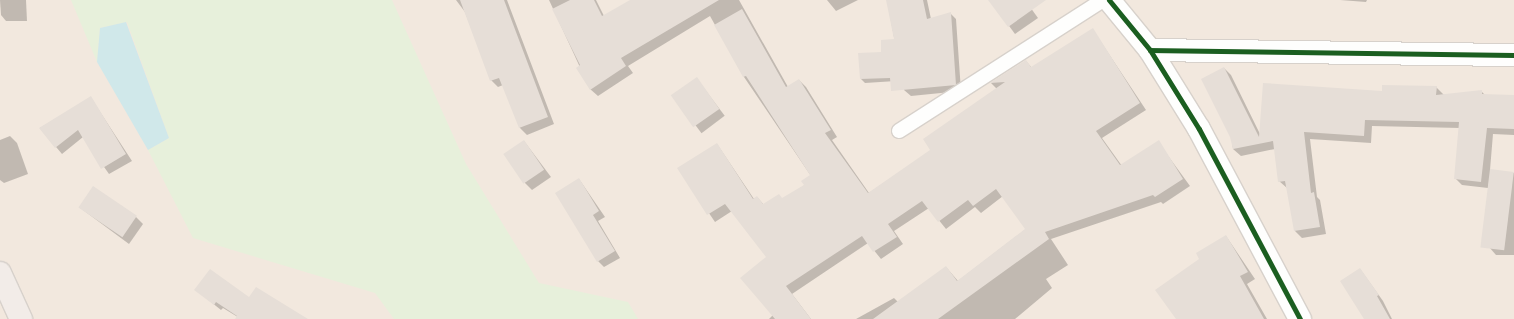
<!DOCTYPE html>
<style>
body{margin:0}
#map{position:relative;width:1514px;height:319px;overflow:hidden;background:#f9f5f0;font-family:Raleway,sans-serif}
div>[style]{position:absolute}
.residential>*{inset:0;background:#f2e8de;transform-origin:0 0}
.green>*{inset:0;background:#e7f0db}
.water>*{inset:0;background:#d0e8ea}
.shadow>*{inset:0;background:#0003;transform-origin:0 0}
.building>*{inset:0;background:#e6ded7;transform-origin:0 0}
.roads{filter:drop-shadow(1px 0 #d7d1cb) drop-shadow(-1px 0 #d7d1cb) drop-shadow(0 1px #d7d1cb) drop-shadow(0 -1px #d7d1cb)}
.service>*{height:14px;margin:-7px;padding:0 7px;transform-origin:7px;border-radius:7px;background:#fefefd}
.minor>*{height:22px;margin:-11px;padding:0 11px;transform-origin:11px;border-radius:11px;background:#fefefd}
.trunk>*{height:22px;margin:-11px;padding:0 11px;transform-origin:11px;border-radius:11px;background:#f2ece8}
.cycleway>*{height:5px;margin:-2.5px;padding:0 2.5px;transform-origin:2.5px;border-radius:2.5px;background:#1b5e20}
span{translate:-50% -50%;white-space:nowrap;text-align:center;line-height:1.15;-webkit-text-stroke:3.5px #fffaf3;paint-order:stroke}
</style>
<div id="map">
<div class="residential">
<div style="left:0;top:0;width:1514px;height:319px"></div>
</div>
<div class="green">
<div style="clip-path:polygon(71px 0,392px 0,466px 164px,539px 283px,628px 302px,638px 319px,394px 319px,375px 293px,193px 238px,148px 150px,169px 138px,127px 22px,100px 28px,97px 62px)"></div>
</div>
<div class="water">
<div style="clip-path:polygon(126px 22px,169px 138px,148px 150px,97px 62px,100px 28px)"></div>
</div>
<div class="shadow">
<div style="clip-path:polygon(0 0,26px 0,27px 21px,6px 21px,1px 15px)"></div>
<div style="clip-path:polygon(456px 0,507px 0,554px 124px,527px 135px,520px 128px,503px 85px,498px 87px,491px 80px,465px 12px)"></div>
<div style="clip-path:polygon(549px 0,596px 0,604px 16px,632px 0,739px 0,788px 87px,799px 80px,806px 87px,837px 137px,832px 140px,869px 193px,932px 150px,997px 89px,991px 83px,1026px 61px,1032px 68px,1093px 30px,1146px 110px,1102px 138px,1122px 166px,1158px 142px,1190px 186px,1163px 204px,1161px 202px,1051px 239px,1068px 265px,1046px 279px,1052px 288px,1015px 319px,856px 319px,894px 298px,898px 302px,946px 267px,958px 281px,1026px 229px,1003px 196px,981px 213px,975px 207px,946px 229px,929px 208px,894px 231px,903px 244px,881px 259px,868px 243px,792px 294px,811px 319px,769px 319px,773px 315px,767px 257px,732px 211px,715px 222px,679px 169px,717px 144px,754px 199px,757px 197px,764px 205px,783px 199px,805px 185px,811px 176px,744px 77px,710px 16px,628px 66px,633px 73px,598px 96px,590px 89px)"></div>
<div style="clip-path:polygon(827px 0,858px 0,836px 11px)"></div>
<div style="clip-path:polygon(887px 0,927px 0,931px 19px,950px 13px,956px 19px,961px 91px,911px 96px,904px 90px)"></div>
<div style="clip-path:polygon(990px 0,1025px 0,1038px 18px,1015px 34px)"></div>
<div style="clip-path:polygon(1340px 0,1367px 0,1366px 2px)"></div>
<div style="clip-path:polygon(860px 54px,896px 81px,865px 83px,861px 79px)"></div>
<div style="clip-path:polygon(1224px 68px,1231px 75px,1260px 134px,1383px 92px,1436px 87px,1444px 95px,1481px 91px,1485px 95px,1514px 96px,1514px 135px,1493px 134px,1490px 170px,1514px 173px,1514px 255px,1496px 255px,1489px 247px,1491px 172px,1488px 188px,1462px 185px,1455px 178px,1460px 128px,1372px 126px,1371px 143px,1310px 139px,1317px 197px,1320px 200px,1326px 234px,1302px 238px,1295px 231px,1287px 188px,1279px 181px,1275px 149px,1241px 156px,1233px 149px)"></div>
<div style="left:697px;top:79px;width:46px;height:29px;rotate:53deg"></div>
<div style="clip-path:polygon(91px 98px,132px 161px,109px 174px,83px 137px,62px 154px,40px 128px)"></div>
<div style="clip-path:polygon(10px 136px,17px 143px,28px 174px,4px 183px,0 180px,0 140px)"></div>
<div style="clip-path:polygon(524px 141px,551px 177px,532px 190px,525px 183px)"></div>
<div style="clip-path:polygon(579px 179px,605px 217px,598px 221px,620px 258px,604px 267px,598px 261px)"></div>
<div style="clip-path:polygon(79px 207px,136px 217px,143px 224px,129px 244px)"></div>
<div style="clip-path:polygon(1226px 236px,1255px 279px,1247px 284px,1267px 319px,1178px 319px,1200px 259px)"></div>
<div style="clip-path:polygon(1360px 269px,1383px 301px,1392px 319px,1364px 319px)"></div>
<div style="clip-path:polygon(196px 290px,249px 299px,303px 319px,241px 319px,223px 308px,221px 310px)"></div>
</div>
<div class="building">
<div style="clip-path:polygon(460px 0,504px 0,548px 117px,519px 128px,499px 78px,490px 81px)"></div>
<div style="clip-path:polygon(570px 0,594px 0,602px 16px,630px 0,719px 0,621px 58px,626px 66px,590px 90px,576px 68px,580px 65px,552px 9px)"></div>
<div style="clip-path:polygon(886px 0,923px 0,927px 19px,951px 12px,956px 85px,891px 91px,890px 78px,860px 79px,858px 53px,881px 52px,881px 40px,894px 39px)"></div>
<div style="clip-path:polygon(988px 0,1046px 0,1008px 27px)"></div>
<div style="clip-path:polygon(742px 9px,786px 87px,799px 79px,831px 130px,825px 133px,868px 193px,930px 150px,923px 139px,1005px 82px,990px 83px,1026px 60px,1031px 67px,1093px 28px,1140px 103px,1096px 131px,1120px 165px,1159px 140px,1183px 179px,1155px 197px,1153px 195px,1045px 232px,1049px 239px,938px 319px,873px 319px,946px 266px,957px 281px,1025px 229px,996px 189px,973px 206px,968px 200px,938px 222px,922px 201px,888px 224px,897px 237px,873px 252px,862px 236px,786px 286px,811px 319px,775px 319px,740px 278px,766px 257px,725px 204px,707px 215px,677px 168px,717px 143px,753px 199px,757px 196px,763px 204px,779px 194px,782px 198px,804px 185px,801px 181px,810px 175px,746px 76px,743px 77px,714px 25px)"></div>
<div style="clip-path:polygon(1224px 67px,1259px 137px,1263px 83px,1382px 91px,1382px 85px,1437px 86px,1436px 95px,1482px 90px,1482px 94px,1514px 95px,1514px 129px,1487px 128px,1481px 182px,1454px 179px,1459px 122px,1365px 120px,1364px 136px,1304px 132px,1311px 193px,1314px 192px,1320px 227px,1294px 231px,1285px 181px,1278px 182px,1273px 141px,1233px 149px,1230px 137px,1201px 79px)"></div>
<div style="left:697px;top:77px;width:39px;height:32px;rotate:55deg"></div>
<div style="clip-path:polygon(91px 96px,126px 154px,101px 169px,78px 130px,55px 148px,39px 128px)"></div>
<div style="left:524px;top:140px;width:36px;height:25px;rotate:56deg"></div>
<div style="left:1490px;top:169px;width:24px;height:79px;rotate:7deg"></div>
<div style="clip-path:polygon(579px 178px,599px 211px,593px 215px,615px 251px,597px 262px,555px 193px)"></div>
<div style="left:93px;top:186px;width:53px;height:26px;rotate:34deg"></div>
<div style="clip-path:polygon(1226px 235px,1248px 272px,1240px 276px,1264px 319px,1176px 319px,1155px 290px,1199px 259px,1196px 253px)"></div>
<div style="clip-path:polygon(1360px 268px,1379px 295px,1377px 296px,1390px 319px,1364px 319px,1340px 281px)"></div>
<div style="clip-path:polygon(210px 269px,249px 297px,256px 287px,308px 319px,235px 319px,237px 316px,216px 302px,214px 305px,194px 290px)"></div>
</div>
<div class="roads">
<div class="service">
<div style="left:899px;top:131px;width:242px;rotate:-32.7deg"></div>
</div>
<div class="minor">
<div style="left:1109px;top:0;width:65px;rotate:50.6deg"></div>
<div style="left:1150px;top:50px;width:93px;rotate:58.2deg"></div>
<div style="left:1199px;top:129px;width:215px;rotate:62deg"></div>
<div style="left:1150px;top:50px;width:364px;rotate:0.8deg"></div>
</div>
<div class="trunk">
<div style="left:0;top:273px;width:51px;rotate:65.5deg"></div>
</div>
</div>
<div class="cycleway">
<div style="left:1109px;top:0;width:65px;rotate:50.6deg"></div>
<div style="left:1150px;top:50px;width:93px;rotate:58.2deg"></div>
<div style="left:1199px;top:129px;width:215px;rotate:62deg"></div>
<div style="left:1150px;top:50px;width:364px;rotate:0.8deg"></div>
</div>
</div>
